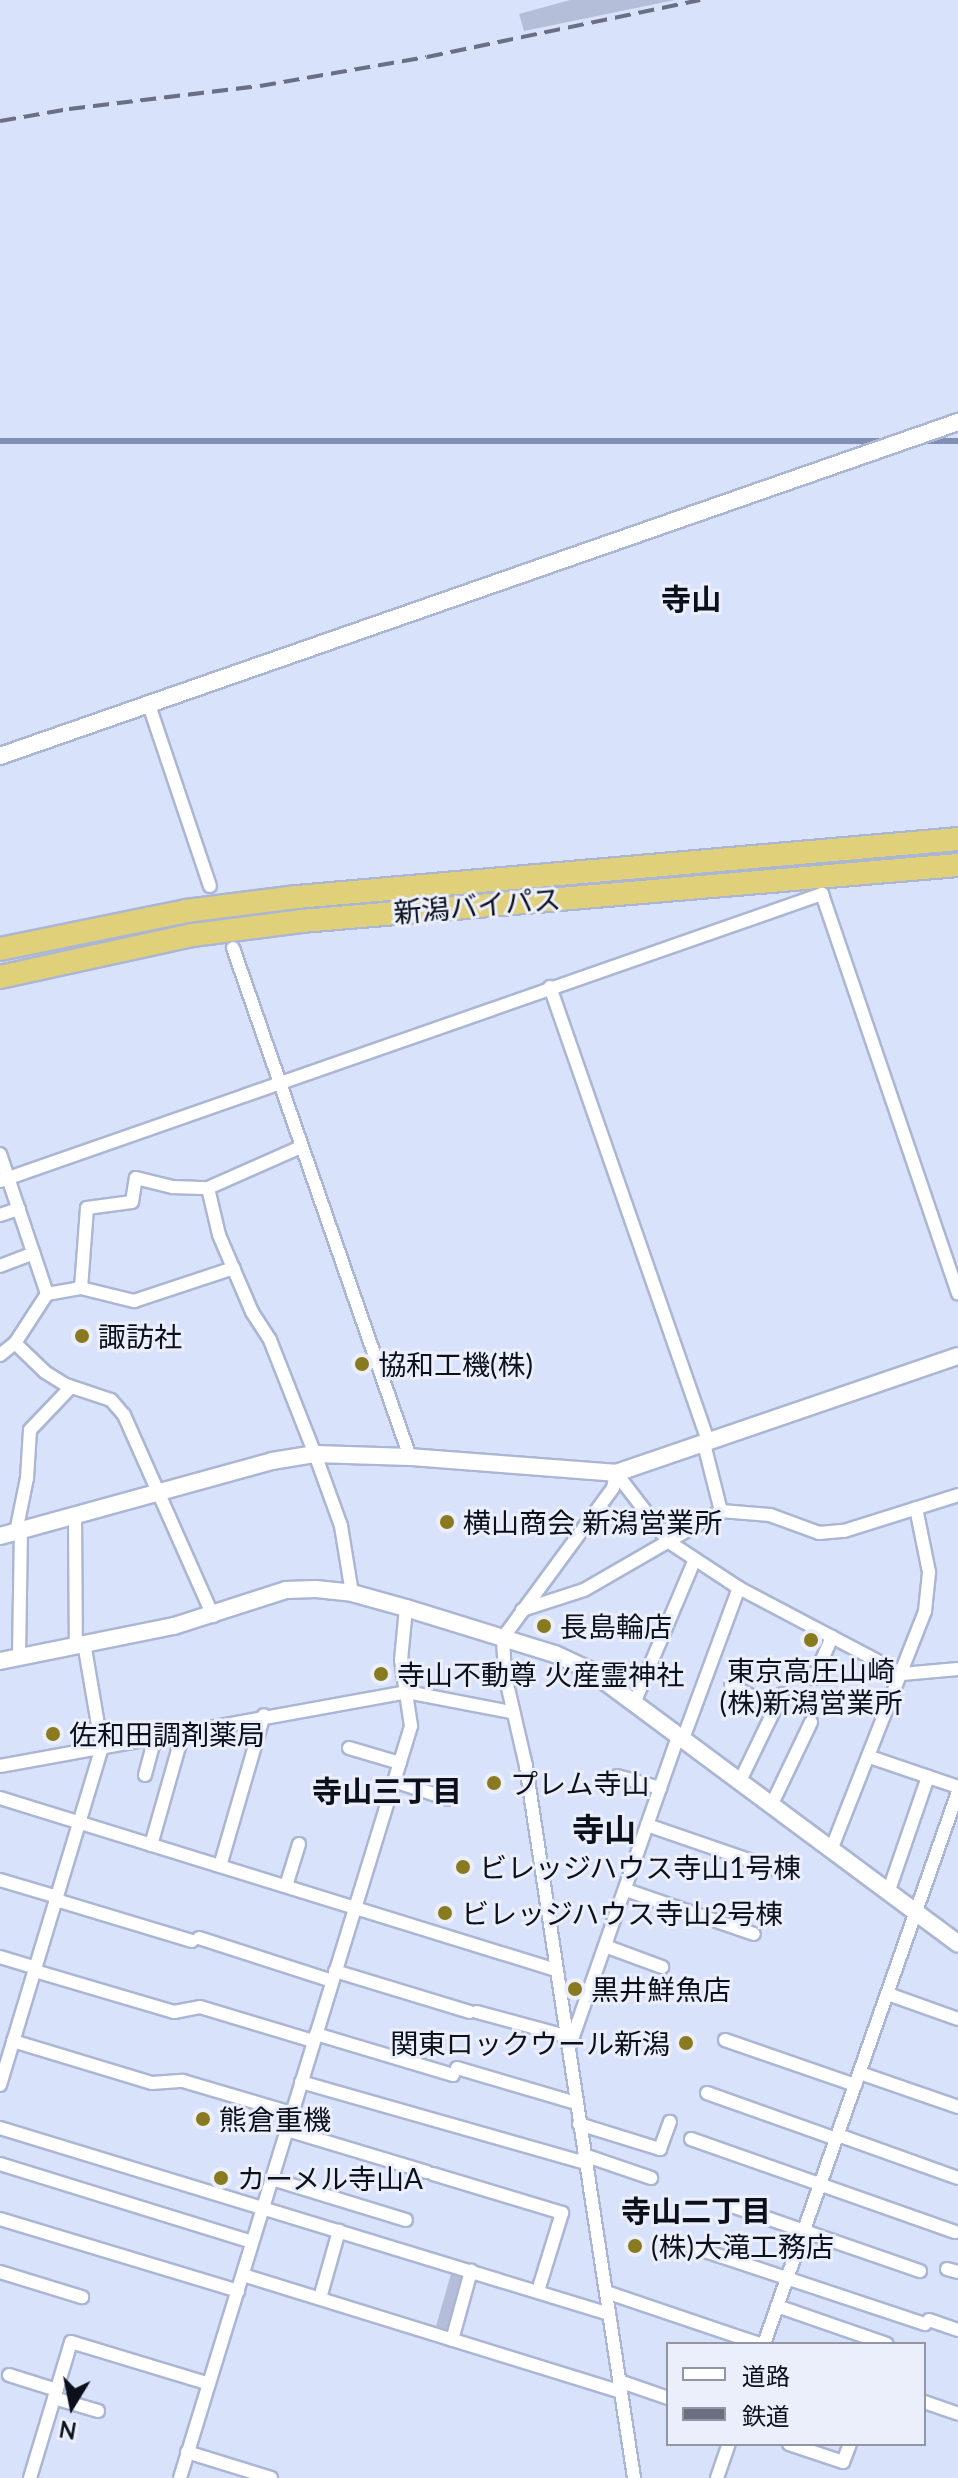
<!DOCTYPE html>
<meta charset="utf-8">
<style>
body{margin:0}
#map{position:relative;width:958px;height:2478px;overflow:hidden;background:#d9e2fb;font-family:Lato,"Noto Sans JP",sans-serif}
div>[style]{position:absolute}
.green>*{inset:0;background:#b5bed9}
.water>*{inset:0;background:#828eb4;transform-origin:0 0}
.roads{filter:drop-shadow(2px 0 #abb6d4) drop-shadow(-2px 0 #abb6d4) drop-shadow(0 2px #abb6d4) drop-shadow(0 -2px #abb6d4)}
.minor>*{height:12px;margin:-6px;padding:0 6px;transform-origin:6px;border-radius:6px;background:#fff}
.tertiary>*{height:16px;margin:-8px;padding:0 8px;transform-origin:8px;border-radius:8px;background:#fff}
.trunk>*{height:22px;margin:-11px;padding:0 11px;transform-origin:11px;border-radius:11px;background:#e0d07a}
.rail>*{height:4px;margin-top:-2px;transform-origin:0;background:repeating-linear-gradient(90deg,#6a7081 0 16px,transparent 0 24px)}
.dots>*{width:22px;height:22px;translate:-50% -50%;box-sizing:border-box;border:4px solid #ebeffc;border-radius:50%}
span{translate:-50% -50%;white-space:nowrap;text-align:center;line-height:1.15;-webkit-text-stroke:6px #ebeffc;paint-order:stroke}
.street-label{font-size:28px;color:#0c101a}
.poi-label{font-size:28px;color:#0c101a}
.left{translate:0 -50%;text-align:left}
.right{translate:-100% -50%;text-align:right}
.neighbourhood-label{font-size:30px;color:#0c101a;font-weight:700}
.quarter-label{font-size:32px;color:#0c101a;font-weight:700}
.legend{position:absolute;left:666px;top:2342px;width:260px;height:104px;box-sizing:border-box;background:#ebeffc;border:2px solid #9296a2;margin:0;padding:10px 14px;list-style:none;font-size:24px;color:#0c101a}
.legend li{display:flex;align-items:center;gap:16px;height:40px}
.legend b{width:40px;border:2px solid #9296a2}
.north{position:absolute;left:32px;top:2366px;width:80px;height:80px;-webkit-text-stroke:6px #ebeffc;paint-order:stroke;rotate:190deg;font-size:22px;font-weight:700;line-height:32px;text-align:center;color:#0c101a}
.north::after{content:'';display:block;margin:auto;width:28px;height:36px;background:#0c101a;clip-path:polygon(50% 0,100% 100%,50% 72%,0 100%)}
</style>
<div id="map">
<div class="green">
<div style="clip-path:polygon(570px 0,675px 0,524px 31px,519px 14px)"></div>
<div style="clip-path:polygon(453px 2267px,465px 2270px,453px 2334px,434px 2333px)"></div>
</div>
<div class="water">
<div style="left:958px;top:438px;width:6px;height:1014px;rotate:90deg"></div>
</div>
<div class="roads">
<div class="minor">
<div style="left:149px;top:705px;width:191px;rotate:71.4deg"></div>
<div style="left:233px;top:948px;width:539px;rotate:70.83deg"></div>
<div style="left:550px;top:987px;width:483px;rotate:70.8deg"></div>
<div style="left:0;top:1154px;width:148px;rotate:71.4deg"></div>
<div style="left:47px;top:1294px;width:35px;rotate:-10deg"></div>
<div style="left:81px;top:1288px;width:55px;rotate:13.8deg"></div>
<div style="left:134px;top:1301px;width:105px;rotate:-18.3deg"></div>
<div style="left:0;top:1181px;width:871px;rotate:-19.25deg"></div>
<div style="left:822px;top:894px;width:422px;rotate:71.2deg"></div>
<div style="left:208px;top:1188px;width:48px;rotate:76.8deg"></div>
<div style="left:219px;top:1235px;width:84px;rotate:66.8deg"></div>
<div style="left:252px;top:1312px;width:33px;rotate:57deg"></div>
<div style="left:270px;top:1340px;width:123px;rotate:68.5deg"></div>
<div style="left:315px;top:1454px;width:77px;rotate:70.1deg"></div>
<div style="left:341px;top:1526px;width:68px;rotate:80.7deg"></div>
<div style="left:0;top:1215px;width:20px;rotate:-18deg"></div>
<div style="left:0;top:1266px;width:36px;rotate:-21deg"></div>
<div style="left:81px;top:1288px;width:80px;rotate:-85.7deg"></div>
<div style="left:87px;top:1208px;width:45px;rotate:-7.6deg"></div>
<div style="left:132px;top:1202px;width:24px;rotate:-81deg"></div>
<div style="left:136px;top:1178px;width:38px;rotate:14deg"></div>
<div style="left:173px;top:1187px;width:35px;rotate:2deg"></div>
<div style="left:208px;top:1188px;width:102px;rotate:-23.8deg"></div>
<div style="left:47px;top:1294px;width:59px;rotate:123.1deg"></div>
<div style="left:15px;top:1343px;width:42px;rotate:44deg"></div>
<div style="left:45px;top:1372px;width:25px;rotate:32deg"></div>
<div style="left:66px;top:1385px;width:47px;rotate:18.4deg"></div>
<div style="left:111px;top:1400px;width:20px;rotate:49deg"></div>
<div style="left:124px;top:1415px;width:220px;rotate:66.1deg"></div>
<div style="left:0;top:1355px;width:19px;rotate:-39deg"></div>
<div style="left:704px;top:1444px;width:69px;rotate:75.8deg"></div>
<div style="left:616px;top:1473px;width:15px;rotate:101deg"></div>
<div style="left:613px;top:1488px;width:186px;rotate:126.3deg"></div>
<div style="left:503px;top:1638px;width:37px;rotate:87deg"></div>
<div style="left:505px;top:1675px;width:93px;rotate:77deg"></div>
<div style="left:526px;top:1766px;width:720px;rotate:81.37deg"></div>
<div style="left:616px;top:1473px;width:87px;rotate:52.5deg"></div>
<div style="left:669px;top:1542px;width:84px;rotate:33.3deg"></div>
<div style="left:739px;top:1588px;width:184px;rotate:27.8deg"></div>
<div style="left:902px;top:1674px;width:56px;rotate:-5.1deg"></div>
<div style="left:75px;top:1516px;width:129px;rotate:89.6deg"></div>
<div style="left:16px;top:1532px;width:55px;rotate:-78.5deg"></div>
<div style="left:27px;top:1478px;width:48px;rotate:-86.4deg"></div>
<div style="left:30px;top:1430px;width:59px;rotate:-46.4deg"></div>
<div style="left:522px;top:1610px;width:65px;rotate:-17.9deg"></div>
<div style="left:584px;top:1590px;width:158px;rotate:-30deg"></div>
<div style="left:721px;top:1511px;width:49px;rotate:4.7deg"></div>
<div style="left:770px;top:1515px;width:52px;rotate:20.2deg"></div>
<div style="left:819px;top:1533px;width:25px;rotate:-5deg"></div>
<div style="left:844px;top:1531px;width:120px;rotate:-17.5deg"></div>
<div style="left:19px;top:1656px;width:125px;rotate:-89.1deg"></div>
<div style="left:814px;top:1678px;width:45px;rotate:-66.3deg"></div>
<div style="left:731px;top:1685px;width:50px;rotate:28.6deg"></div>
<div style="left:635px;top:1701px;width:152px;rotate:-67.1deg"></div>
<div style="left:683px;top:1739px;width:161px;rotate:-69.7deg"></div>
<div style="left:349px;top:1748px;width:53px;rotate:16.4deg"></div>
<div style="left:870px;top:1757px;width:93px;rotate:18.8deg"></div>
<div style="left:0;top:1766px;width:414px;rotate:-10.3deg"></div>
<div style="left:407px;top:1692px;width:106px;rotate:10.9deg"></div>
<div style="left:145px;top:1775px;width:38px;rotate:-75deg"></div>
<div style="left:617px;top:1776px;width:45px;rotate:15.6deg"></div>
<div style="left:394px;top:1781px;width:57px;rotate:18.4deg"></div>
<div style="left:739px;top:1783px;width:99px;rotate:-64.2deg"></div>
<div style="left:0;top:1798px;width:582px;rotate:17.19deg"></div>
<div style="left:771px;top:1806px;width:93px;rotate:-64.5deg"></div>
<div style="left:647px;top:1825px;width:139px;rotate:19deg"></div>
<div style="left:151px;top:1845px;width:116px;rotate:-74.1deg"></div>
<div style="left:831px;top:1850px;width:257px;rotate:-68.5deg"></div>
<div style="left:925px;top:1611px;width:39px;rotate:-84deg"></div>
<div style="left:929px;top:1572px;width:65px;rotate:-101.5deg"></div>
<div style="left:220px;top:1866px;width:157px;rotate:-73.8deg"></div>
<div style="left:0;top:1880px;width:59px;rotate:16.6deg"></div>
<div style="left:286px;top:1886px;width:44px;rotate:-72.8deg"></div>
<div style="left:626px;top:1890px;width:135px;rotate:19deg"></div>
<div style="left:888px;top:1893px;width:123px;rotate:-71deg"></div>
<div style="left:56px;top:1900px;width:142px;rotate:16.8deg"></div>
<div style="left:199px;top:1938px;width:140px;rotate:17.9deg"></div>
<div style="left:605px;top:1946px;width:61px;rotate:20.2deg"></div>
<div style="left:0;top:1957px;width:38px;rotate:17deg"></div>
<div style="left:35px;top:1971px;width:145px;rotate:16.4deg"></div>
<div style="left:174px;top:2012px;width:26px;rotate:-11deg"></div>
<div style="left:200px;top:2007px;width:118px;rotate:16.7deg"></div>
<div style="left:335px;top:1971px;width:141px;rotate:16.9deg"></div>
<div style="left:888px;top:1994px;width:74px;rotate:19.7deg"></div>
<div style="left:477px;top:2012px;width:92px;rotate:15.1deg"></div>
<div style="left:316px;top:2034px;width:143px;rotate:16.7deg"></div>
<div style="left:725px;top:2040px;width:138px;rotate:19.1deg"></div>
<div style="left:13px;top:2041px;width:145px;rotate:16.8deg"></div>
<div style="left:152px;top:2083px;width:31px;rotate:-4deg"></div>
<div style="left:183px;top:2081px;width:114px;rotate:16.4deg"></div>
<div style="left:569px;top:2048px;width:330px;rotate:-70.7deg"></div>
<div style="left:457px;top:2068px;width:124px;rotate:16.4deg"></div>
<div style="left:860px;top:2073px;width:104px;rotate:19.1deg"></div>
<div style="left:301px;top:2082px;width:295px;rotate:15.9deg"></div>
<div style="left:0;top:2085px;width:352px;rotate:-73.2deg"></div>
<div style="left:102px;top:1748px;width:107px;rotate:-99.7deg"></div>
<div style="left:707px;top:2093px;width:137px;rotate:19.6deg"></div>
<div style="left:579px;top:2124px;width:85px;rotate:17.2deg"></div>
<div style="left:660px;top:2149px;width:29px;rotate:-70deg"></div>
<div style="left:0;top:2128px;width:637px;rotate:16.98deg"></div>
<div style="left:287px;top:2130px;width:146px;rotate:16.7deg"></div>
<div style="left:838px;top:2135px;width:127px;rotate:19.7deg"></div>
<div style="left:691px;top:2139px;width:280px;rotate:19.4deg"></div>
<div style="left:584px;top:2155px;width:71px;rotate:18.9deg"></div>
<div style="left:0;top:2164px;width:264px;rotate:17.2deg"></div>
<div style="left:433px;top:2174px;width:135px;rotate:16.8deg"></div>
<div style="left:562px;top:2213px;width:82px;rotate:107.1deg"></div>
<div style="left:272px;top:2179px;width:140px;rotate:17deg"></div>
<div style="left:732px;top:2206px;width:199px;rotate:19.1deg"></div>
<div style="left:0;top:2219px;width:249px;rotate:16.8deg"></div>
<div style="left:684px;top:2244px;width:254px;rotate:18.4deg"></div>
<div style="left:947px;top:2269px;width:11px;rotate:15deg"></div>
<div style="left:0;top:2272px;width:86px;rotate:17deg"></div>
<div style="left:243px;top:2275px;width:396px;rotate:17.2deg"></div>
<div style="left:606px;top:2292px;width:163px;rotate:18.7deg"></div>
<div style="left:320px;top:2298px;width:70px;rotate:-74.2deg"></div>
<div style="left:777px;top:2306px;width:116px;rotate:19.1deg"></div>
<div style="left:929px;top:2320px;width:31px;rotate:19deg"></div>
<div style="left:452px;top:2340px;width:72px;rotate:-74.6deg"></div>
<div style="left:764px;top:2344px;width:585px;rotate:-70.64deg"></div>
<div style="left:9px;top:2375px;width:50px;rotate:17.4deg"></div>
<div style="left:619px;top:2381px;width:52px;rotate:19.1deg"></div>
<div style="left:54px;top:2398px;width:46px;rotate:16.5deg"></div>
<div style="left:924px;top:2402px;width:36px;rotate:19deg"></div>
<div style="left:789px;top:2444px;width:57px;rotate:18.4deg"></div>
<div style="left:843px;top:2462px;width:19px;rotate:-69deg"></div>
<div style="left:187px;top:2452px;width:88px;rotate:17.2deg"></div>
<div style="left:30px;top:2478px;width:142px;rotate:-73.2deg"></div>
<div style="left:71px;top:2342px;width:144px;rotate:16.9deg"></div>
<div style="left:180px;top:2478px;width:787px;rotate:-72.92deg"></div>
<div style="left:411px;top:1726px;width:67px;rotate:-98.6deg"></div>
<div style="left:401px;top:1660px;width:52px;rotate:-84.5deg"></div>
<div style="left:717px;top:2478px;width:36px;rotate:-71deg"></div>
</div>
<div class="tertiary">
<div style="left:0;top:756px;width:1015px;rotate:-19.22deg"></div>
<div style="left:0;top:1536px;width:282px;rotate:-15.4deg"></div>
<div style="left:272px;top:1461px;width:44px;rotate:-9.2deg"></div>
<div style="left:315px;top:1454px;width:95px;rotate:1.8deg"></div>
<div style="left:410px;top:1457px;width:207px;rotate:4.4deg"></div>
<div style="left:616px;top:1473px;width:361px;rotate:-18.9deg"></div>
<div style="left:0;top:1661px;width:177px;rotate:-11.4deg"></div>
<div style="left:174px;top:1626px;width:118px;rotate:-17.8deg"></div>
<div style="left:286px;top:1590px;width:30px;rotate:-2deg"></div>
<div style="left:316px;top:1589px;width:36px;rotate:6deg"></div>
<div style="left:352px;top:1593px;width:56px;rotate:15.5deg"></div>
<div style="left:406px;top:1608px;width:156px;rotate:17.2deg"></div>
<div style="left:555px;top:1654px;width:40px;rotate:25deg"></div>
<div style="left:591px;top:1671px;width:457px;rotate:36.6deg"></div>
</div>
<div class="trunk">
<div style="left:0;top:949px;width:190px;rotate:-11.5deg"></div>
<div style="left:186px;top:911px;width:112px;rotate:-7.2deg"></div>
<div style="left:297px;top:897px;width:664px;rotate:-5.01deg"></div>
<div style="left:0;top:977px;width:198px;rotate:-12.3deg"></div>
<div style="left:193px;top:935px;width:110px;rotate:-7.3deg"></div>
<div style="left:302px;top:921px;width:658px;rotate:-4.88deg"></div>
</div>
</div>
<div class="rail">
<div style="left:0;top:121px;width:70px;rotate:-9.9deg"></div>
<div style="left:69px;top:109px;width:192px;rotate:-6.9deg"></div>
<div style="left:260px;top:86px;width:169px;rotate:-9.9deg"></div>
<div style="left:427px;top:57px;width:279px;rotate:-11.8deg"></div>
</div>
<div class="dots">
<div style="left:82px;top:1336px;background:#8a7a1f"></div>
<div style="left:362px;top:1364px;background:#8a7a1f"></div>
<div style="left:447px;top:1522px;background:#8a7a1f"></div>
<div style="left:544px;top:1626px;background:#8a7a1f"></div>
<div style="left:811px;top:1640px;background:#8a7a1f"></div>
<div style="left:381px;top:1674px;background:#8a7a1f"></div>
<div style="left:53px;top:1734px;background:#8a7a1f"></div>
<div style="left:494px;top:1783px;background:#8a7a1f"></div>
<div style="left:463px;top:1867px;background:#8a7a1f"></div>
<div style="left:445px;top:1913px;background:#8a7a1f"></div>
<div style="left:575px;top:1989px;background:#8a7a1f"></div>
<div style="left:686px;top:2043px;background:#8a7a1f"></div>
<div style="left:203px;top:2119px;background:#8a7a1f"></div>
<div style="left:221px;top:2178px;background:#8a7a1f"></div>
<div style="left:635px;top:2246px;background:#8a7a1f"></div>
</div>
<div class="street-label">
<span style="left:477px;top:905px;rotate:-5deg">新潟バイパス</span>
</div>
<div class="poi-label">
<span class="left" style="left:98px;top:1336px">諏訪社</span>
<span class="left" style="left:378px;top:1364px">協和工機(株)</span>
<span class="left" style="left:463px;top:1522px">横山商会 新潟営業所</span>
<span class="left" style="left:560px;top:1626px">長島輪店</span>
<span style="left:811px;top:1686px">東京高圧山崎<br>(株)新潟営業所</span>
<span class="left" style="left:397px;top:1674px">寺山不動尊 火産霊神社</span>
<span class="left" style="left:69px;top:1734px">佐和田調剤薬局</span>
<span class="left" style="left:510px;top:1783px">プレム寺山</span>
<span class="left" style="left:479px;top:1867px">ビレッジハウス寺山1号棟</span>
<span class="left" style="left:461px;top:1913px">ビレッジハウス寺山2号棟</span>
<span class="left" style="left:591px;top:1989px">黒井鮮魚店</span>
<span class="right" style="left:670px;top:2043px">関東ロックウール新潟</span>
<span class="left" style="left:219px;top:2119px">熊倉重機</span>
<span class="left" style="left:237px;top:2178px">カーメル寺山A</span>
<span class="left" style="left:651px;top:2246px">(株)大滝工務店</span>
</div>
<div class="neighbourhood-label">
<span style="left:691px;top:598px">寺山</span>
<span style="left:387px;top:1790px">寺山三丁目</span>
<span style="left:696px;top:2210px">寺山二丁目</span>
</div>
<div class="quarter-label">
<span style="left:604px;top:1829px">寺山</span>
</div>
<ul class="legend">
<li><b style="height:10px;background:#fff"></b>道路</li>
<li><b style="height:10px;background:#6a7081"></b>鉄道</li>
</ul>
<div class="north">N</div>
</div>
